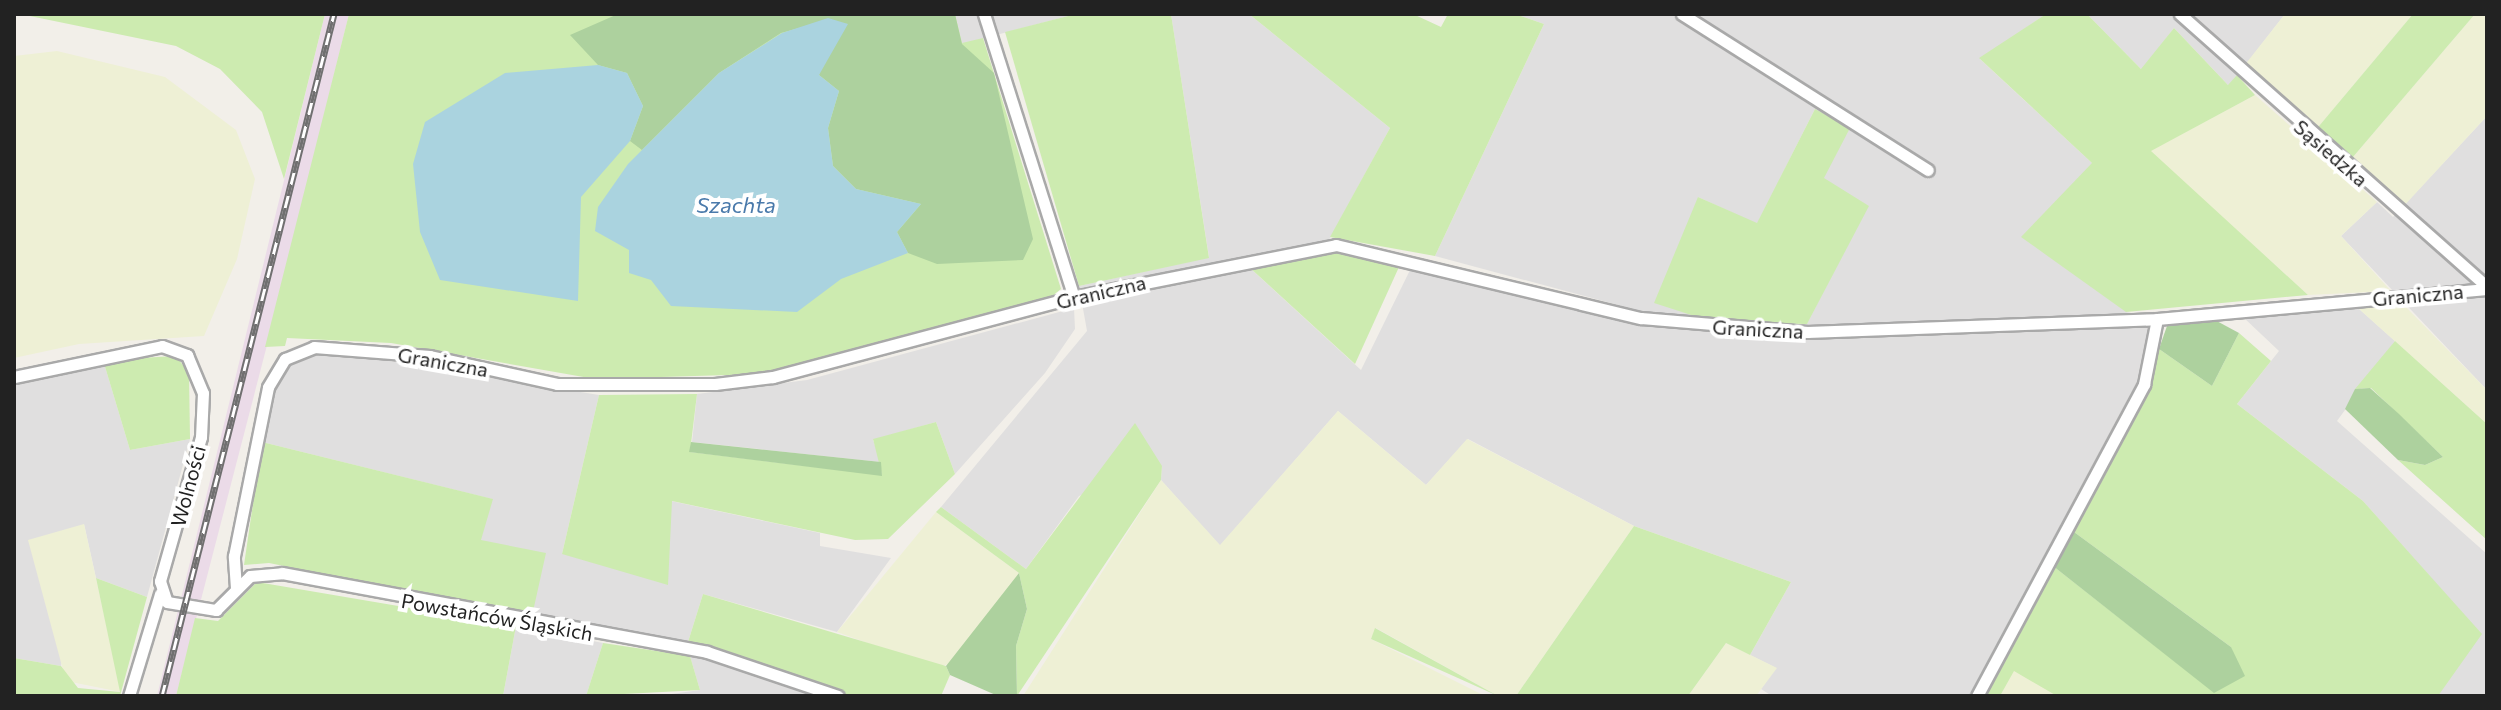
<!DOCTYPE html>
<meta charset="utf-8">
<style>
body{margin:0}
#map{position:relative;width:2501px;height:710px;overflow:hidden;background:#f2efe9;font-family:Commissioner,sans-serif}
div>[style]{position:absolute}
.residential>*{inset:0;background:#e0dfdf}
.industrial>*{inset:0;background:#ebdbe8}
.farmland>*{inset:0;background:#eef0d5}
.grass>*{inset:0;background:#cdebb0}
.forest>*{inset:0;background:#add19e}
.water>*{inset:0;background:#aad3df}
.roads{filter:drop-shadow(2px 0 #a9a9a9) drop-shadow(-2px 0 #a9a9a9) drop-shadow(0 2px #a9a9a9) drop-shadow(0 -2px #a9a9a9)}
.street>*{height:11px;margin:-5.5px;padding:0 5.5px;transform-origin:5.5px;border-radius:5.5px;background:#fff}
.rail>*{height:7px;margin-top:-3.5px;transform-origin:0;background:repeating-linear-gradient(90deg,#fff 0 12px,#707070 0 24px);box-sizing:border-box;border-block:2px solid #707070}
span{translate:-50% -50%;white-space:nowrap;text-align:center;line-height:1.15;-webkit-text-stroke:8px #fff;paint-order:stroke}
.street-label{font-size:20px;color:#222}
.water-label{font-size:22px;color:#4a7aab;font-style:italic}
.frame{position:absolute;inset:0;border:16px solid #222;pointer-events:none}
</style>
<div id="map">
<div class="residential">
<div style="clip-path:polygon(955px 14px,1076px 14px,962px 44px)"></div>
<div style="clip-path:polygon(1171px 14px,1249px 14px,1390px 128px,1322px 253px,1250px 268px,1361px 370px,1412px 266px,1590px 312px,1700px 327px,1435px 256px,1544px 24px,1515px 14px,2046px 14px,1980px 59px,2092px 163px,2126px 312px,2172px 320px,1801px 335px,1868px 206px,1824px 179px,1815px 109px,1757px 224px,1698px 197px,1711px 328px,1837px 339px,2149px 326px,2138px 380px,1969px 696px,1772px 696px,1761px 689px,1776px 668px,1750px 655px,1791px 582px,1634px 526px,1468px 439px,1426px 485px,1338px 411px,1220px 546px,1161px 480px,1162px 466px,1079px 496px,1026px 569px,941px 507px,1087px 331px,1079px 286px,1209px 257px)"></div>
<div style="clip-path:polygon(2087px 14px,2285px 14px,2229px 86px,2174px 28px,2142px 70px)"></div>
<div style="clip-path:polygon(2487px 116px,2487px 390px,2341px 236px,2377px 202px,2393px 217px)"></div>
<div style="clip-path:polygon(1074px 308px,1075px 329px,1045px 373px,955px 474px,936px 422px,873px 440px,881px 462px,692px 442px,697px 394px,807px 380px)"></div>
<div style="clip-path:polygon(2358px 308px,2395px 341px,2337px 421px,2487px 554px,2487px 696px,2435px 696px,2481px 634px,2363px 501px,2237px 404px,2279px 351px,2243px 317px)"></div>
<div style="clip-path:polygon(328px 351px,599px 395px,562px 554px,671px 501px,820px 533px,820px 546px,891px 558px,837px 632px,703px 594px,688px 642px,532px 616px,480px 540px,492px 499px,262px 442px,275px 380px,295px 361px)"></div>
<div style="clip-path:polygon(103px 360px,130px 450px,190px 439px,147px 597px,96px 578px,84px 524px,61px 666px,14px 658px,14px 382px)"></div>
<div style="clip-path:polygon(516px 626px,603px 643px,586px 696px,503px 696px)"></div>
<div style="clip-path:polygon(690px 656px,749px 667px,820px 696px,657px 696px,700px 690px)"></div>
</div>
<div class="industrial">
<div style="clip-path:polygon(325px 14px,349px 14px,279px 299px,176px 696px,157px 696px)"></div>
</div>
<div class="farmland">
<div style="clip-path:polygon(2285px 14px,2413px 14px,2314px 132px,2244px 66px)"></div>
<div style="clip-path:polygon(2475px 14px,2487px 14px,2487px 116px,2401px 209px,2347px 164px)"></div>
<div style="clip-path:polygon(57px 51px,165px 77px,236px 130px,255px 179px,237px 259px,204px 336px,79px 344px,14px 358px,14px 56px)"></div>
<div style="clip-path:polygon(2255px 95px,2377px 202px,2341px 236px,2391px 291px,2308px 295px,2150px 151px)"></div>
<div style="clip-path:polygon(2400px 301px,2487px 390px,2487px 424px,2358px 308px)"></div>
<div style="clip-path:polygon(1338px 411px,1426px 485px,1467px 439px,1634px 526px,1516px 696px,1498px 696px,1376px 628px,1371px 639px,1485px 696px,1023px 696px,1161px 480px,1220px 545px)"></div>
<div style="clip-path:polygon(936px 512px,1019px 573px,956px 663px,934px 667px,837px 632px)"></div>
<div style="clip-path:polygon(84px 524px,121px 692px,66px 681px,28px 540px)"></div>
<div style="clip-path:polygon(1726px 643px,1777px 668px,1756px 696px,1688px 696px)"></div>
<div style="clip-path:polygon(2014px 670px,2046px 688px,2057px 696px,2000px 696px)"></div>
</div>
<div class="grass">
<div style="clip-path:polygon(20px 14px,325px 14px,284px 179px,262px 112px,220px 69px,176px 46px)"></div>
<div style="clip-path:polygon(349px 14px,955px 14px,962px 43px,983px 38px,1061px 289px,1050px 298px,761px 374px,595px 379px,391px 343px,287px 338px,285px 346px,265px 347px)"></div>
<div style="clip-path:polygon(1076px 14px,1171px 14px,1209px 258px,1079px 286px,1005px 32px)"></div>
<div style="clip-path:polygon(1249px 14px,1413px 14px,1441px 27px,1448px 14px,1515px 14px,1544px 24px,1435px 256px,1330px 237px,1390px 128px)"></div>
<div style="clip-path:polygon(2046px 14px,2087px 14px,2141px 69px,2174px 28px,2228px 85px,2237px 75px,2255px 95px,2151px 151px,2308px 295px,2126px 312px,2021px 237px,2092px 163px,1979px 58px)"></div>
<div style="clip-path:polygon(2413px 14px,2475px 14px,2347px 164px,2314px 132px)"></div>
<div style="clip-path:polygon(1815px 109px,1850px 128px,1824px 178px,1869px 206px,1807px 324px,1713px 322px,1654px 303px,1698px 197px,1757px 223px)"></div>
<div style="clip-path:polygon(1323px 250px,1363px 252px,1399px 267px,1355px 364px,1249px 267px)"></div>
<div style="clip-path:polygon(2239px 333px,2271px 361px,2237px 404px,2363px 501px,2482px 634px,2438px 696px,2057px 696px,2014px 671px,2000px 696px,1981px 696px,2053px 566px,2214px 692px,2231px 647px,2074px 532px,2151px 386px,2159px 349px,2212px 386px)"></div>
<div style="clip-path:polygon(2395px 341px,2487px 424px,2487px 540px,2398px 460px,2425px 465px,2443px 457px,2371px 388px,2355px 389px)"></div>
<div style="clip-path:polygon(176px 356px,189px 373px,190px 439px,130px 450px,103px 360px)"></div>
<div style="clip-path:polygon(697px 394px,690px 452px,882px 475px,873px 439px,936px 422px,955px 474px,888px 539px,855px 540px,672px 501px,668px 585px,562px 554px,599px 395px)"></div>
<div style="clip-path:polygon(1135px 423px,1162px 466px,1161px 480px,1017px 696px,1016px 646px,1027px 609px,1019px 573px,936px 512px,941px 507px,1026px 569px)"></div>
<div style="clip-path:polygon(262px 442px,493px 499px,481px 540px,546px 553px,532px 616px,269px 563px,244px 565px)"></div>
<div style="clip-path:polygon(1634px 526px,1791px 582px,1750px 655px,1726px 643px,1688px 696px,1516px 696px)"></div>
<div style="clip-path:polygon(96px 578px,147px 597px,120px 696px,14px 696px,14px 658px,61px 666px,78px 688px,120px 692px)"></div>
<div style="clip-path:polygon(257px 582px,516px 626px,503px 696px,176px 696px,195px 618px,218px 621px)"></div>
<div style="clip-path:polygon(703px 594px,946px 666px,950px 675px,941px 696px,851px 696px,688px 642px)"></div>
<div style="clip-path:polygon(1375px 628px,1498px 696px,1371px 639px)"></div>
<div style="clip-path:polygon(603px 643px,690px 656px,700px 690px,586px 696px)"></div>
</div>
<div class="forest">
<div style="clip-path:polygon(618px 14px,955px 14px,962px 44px,994px 73px,1033px 239px,1023px 260px,937px 264px,908px 253px,897px 232px,921px 204px,856px 189px,833px 166px,828px 128px,839px 91px,819px 75px,832px 19px,781px 33px,719px 73px,642px 150px,630px 141px,643px 106px,627px 73px,598px 65px,570px 35px)"></div>
<div style="clip-path:polygon(2213px 319px,2239px 333px,2212px 386px,2159px 349px,2167px 326px)"></div>
<div style="clip-path:polygon(2370px 388px,2399px 414px,2443px 457px,2425px 465px,2398px 460px,2345px 409px,2355px 389px)"></div>
<div style="clip-path:polygon(691px 442px,881px 462px,882px 476px,689px 452px)"></div>
<div style="clip-path:polygon(2074px 532px,2231px 647px,2245px 676px,2214px 693px,2053px 566px)"></div>
<div style="clip-path:polygon(1019px 573px,1027px 609px,1016px 646px,1017px 696px,998px 696px,950px 675px,946px 666px)"></div>
</div>
<div class="water">
<div style="clip-path:polygon(828px 18px,848px 24px,819px 75px,839px 91px,828px 128px,833px 166px,856px 189px,921px 204px,897px 232px,908px 253px,841px 279px,797px 312px,671px 306px,651px 280px,629px 273px,629px 250px,595px 231px,598px 207px,628px 164px,719px 73px,782px 33px)"></div>
<div style="clip-path:polygon(598px 65px,627px 73px,643px 106px,630px 141px,581px 197px,578px 301px,440px 280px,420px 232px,413px 164px,425px 122px,505px 73px)"></div>
</div>
<div class="roads">
<div class="street">
<div style="left:984px;top:14px;width:297px;rotate:72.4deg"></div>
<div style="left:1682px;top:14px;width:291px;rotate:32.4deg"></div>
<div style="left:2180px;top:14px;width:411px;rotate:41.6deg"></div>
<div style="left:14px;top:377px;width:151px;rotate:-11.8deg"></div>
<div style="left:162px;top:346px;width:27px;rotate:20deg"></div>
<div style="left:187px;top:355px;width:41px;rotate:67.2deg"></div>
<div style="left:203px;top:393px;width:44px;rotate:92.6deg"></div>
<div style="left:201px;top:437px;width:150px;rotate:105.9deg"></div>
<div style="left:160px;top:581px;width:22px;rotate:72deg"></div>
<div style="left:167px;top:602px;width:50px;rotate:9.3deg"></div>
<div style="left:216px;top:610px;width:48px;rotate:-45deg"></div>
<div style="left:250px;top:576px;width:32px;rotate:-5deg"></div>
<div style="left:282px;top:573px;width:432px;rotate:10.5deg"></div>
<div style="left:707px;top:652px;width:138px;rotate:18.6deg"></div>
<div style="left:236px;top:588px;width:32px;rotate:-94deg"></div>
<div style="left:234px;top:556px;width:172px;rotate:-78.6deg"></div>
<div style="left:268px;top:387px;width:33px;rotate:-59deg"></div>
<div style="left:285px;top:359px;width:31px;rotate:-22deg"></div>
<div style="left:314px;top:347px;width:116px;rotate:4.4deg"></div>
<div style="left:430px;top:356px;width:130px;rotate:12.4deg"></div>
<div style="left:557px;top:384px;width:158px"></div>
<div style="left:715px;top:384px;width:58px;rotate:-6.9deg"></div>
<div style="left:773px;top:377px;width:311px;rotate:-14.9deg"></div>
<div style="left:1074px;top:297px;width:267px;rotate:-11.2deg"></div>
<div style="left:1336px;top:245px;width:314px;rotate:13.5deg"></div>
<div style="left:1641px;top:318px;width:167px;rotate:4.8deg"></div>
<div style="left:1807px;top:332px;width:350px;rotate:-2.1deg"></div>
<div style="left:2157px;top:319px;width:331px;rotate:-5.2deg"></div>
<div style="left:129px;top:696px;width:107px;rotate:-73.1deg"></div>
<div style="left:1977px;top:696px;width:354px;rotate:-61.8deg"></div>
<div style="left:2144px;top:384px;width:66px;rotate:-78.7deg"></div>
</div>
</div>
<div class="rail">
<div style="left:162px;top:696px;width:703px;rotate:-75.85deg"></div>
</div>
<div class="street-label">
<span style="left:2331px;top:153px;rotate:41deg">Sąsiedzka</span>
<span style="left:1101px;top:292px;rotate:-13deg">Graniczna</span>
<span style="left:2418px;top:295px;rotate:-5deg">Graniczna</span>
<span style="left:1758px;top:329px;rotate:3deg">Graniczna</span>
<span style="left:443px;top:362px;rotate:10deg">Graniczna</span>
<span style="left:188px;top:486px;rotate:-75deg">Wolności</span>
<span style="left:497px;top:617px;rotate:10deg">Powstańców Śląskich</span>
</div>
<div class="water-label">
<span style="left:736px;top:205px">Szachta</span>
</div>
<div class="frame"></div>
</div>
